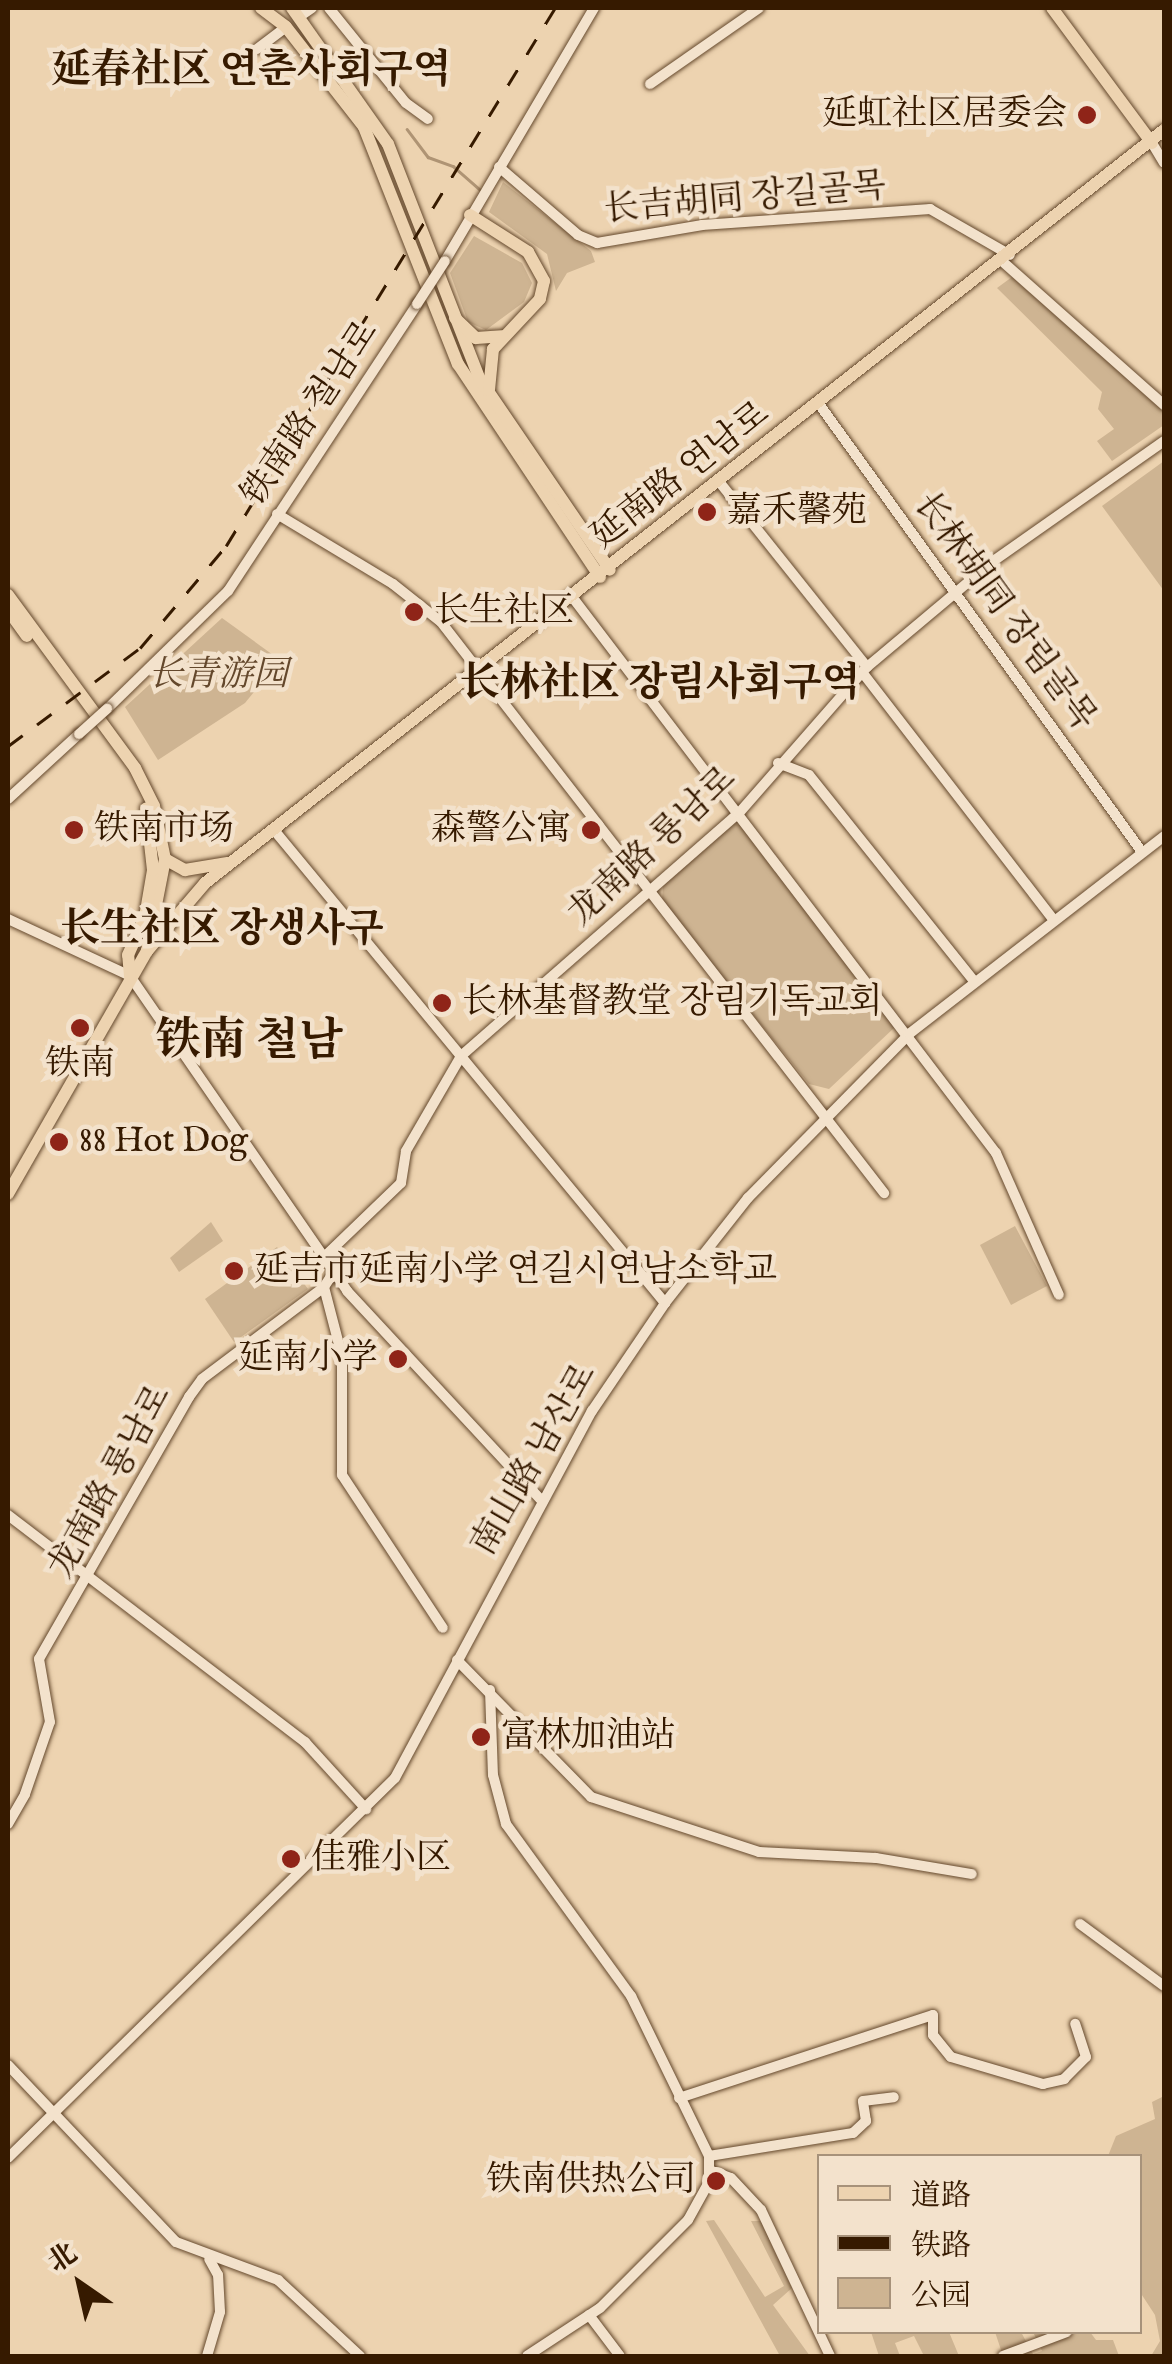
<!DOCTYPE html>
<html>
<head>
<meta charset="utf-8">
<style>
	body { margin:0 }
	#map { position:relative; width:1172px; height:2364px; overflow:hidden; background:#edd3b0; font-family:"IM FELL English","Noto Serif SC","Noto Serif KR",serif }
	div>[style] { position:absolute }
	.green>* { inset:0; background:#ceb492 }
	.stream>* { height:2.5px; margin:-1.25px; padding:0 1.25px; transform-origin:1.25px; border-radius:1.25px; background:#af9474 }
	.roads { filter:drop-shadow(0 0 2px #64482c) drop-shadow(0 0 2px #64482c) }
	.minor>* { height:10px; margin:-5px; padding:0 5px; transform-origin:5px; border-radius:5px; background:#f3e2cc }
	.major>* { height:12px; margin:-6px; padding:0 6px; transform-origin:6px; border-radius:6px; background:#edd3b0 }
	.rail>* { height:2.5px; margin-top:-1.25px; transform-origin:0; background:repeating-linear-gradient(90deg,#361a00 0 18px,transparent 0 36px) }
	.bridges { filter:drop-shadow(0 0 2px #64482c) drop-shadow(0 0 2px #64482c) }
	.minor-bridge>* { height:10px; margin:-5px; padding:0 5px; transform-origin:5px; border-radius:5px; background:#f3e2cc }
	.dots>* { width:28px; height:28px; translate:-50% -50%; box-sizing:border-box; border:5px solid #f3e2cc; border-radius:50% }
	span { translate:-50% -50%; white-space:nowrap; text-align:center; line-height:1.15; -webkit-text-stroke:9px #f3e2cc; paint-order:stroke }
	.poi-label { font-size:35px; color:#361a00 }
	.right { translate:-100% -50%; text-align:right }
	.left { translate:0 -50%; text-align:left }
	.street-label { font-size:35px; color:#361a00 }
	.park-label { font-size:35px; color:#64482c; font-style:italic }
	.quarter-label { font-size:40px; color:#361a00; font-weight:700 }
	.district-label { font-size:45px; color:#361a00; font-weight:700 }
	.frame { position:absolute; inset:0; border:10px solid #361a00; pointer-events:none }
	.legend { position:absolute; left:817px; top:2154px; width:325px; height:180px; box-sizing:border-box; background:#f3e2cc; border:2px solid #a7927a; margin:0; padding:12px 18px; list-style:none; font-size:30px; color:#361a00 }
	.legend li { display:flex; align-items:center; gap:20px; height:50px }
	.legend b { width:50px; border:2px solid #a7927a }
	.north { position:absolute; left:30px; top:2234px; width:100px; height:100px; -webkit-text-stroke:8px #f3e2cc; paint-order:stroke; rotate:326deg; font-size:28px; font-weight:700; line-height:40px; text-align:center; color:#361a00 }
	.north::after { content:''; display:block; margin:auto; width:35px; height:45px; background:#361a00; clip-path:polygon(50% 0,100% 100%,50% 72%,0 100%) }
</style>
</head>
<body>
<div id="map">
	<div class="green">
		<div style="clip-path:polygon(503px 182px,591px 251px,595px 262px,567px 273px,556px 291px,547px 254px,489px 212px)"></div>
		<div style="clip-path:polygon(474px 236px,522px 263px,532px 283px,524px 302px,486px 330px,468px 322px,450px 273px)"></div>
		<div style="clip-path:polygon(1012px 277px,1164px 411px,1164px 425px,1112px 461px,1097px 441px,1114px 429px,1098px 409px,1102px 392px,997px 288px)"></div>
		<div style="clip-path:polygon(1164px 461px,1164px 591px,1102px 506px)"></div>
		<div style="clip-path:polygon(222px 618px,280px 660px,245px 703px,158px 760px,125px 707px)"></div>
		<div style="clip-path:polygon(734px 824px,746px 826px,895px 1027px,829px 1089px,809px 1084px,662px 902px,663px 885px)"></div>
		<div style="clip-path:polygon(211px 1222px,223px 1241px,179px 1272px,170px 1258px)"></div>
		<div style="clip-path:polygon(1015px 1226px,1047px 1286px,1011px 1305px,980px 1245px)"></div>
		<div style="clip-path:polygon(277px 1247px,308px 1289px,234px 1342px,205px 1299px)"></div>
		<div style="clip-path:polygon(1164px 2096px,1164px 2356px,1151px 2356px,1160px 2341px,1155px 2315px,1140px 2292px,1140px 2156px,1108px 2156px,1116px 2136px,1155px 2119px,1152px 2102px)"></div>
		<div style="clip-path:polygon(714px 2220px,765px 2297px,784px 2286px,751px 2221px,761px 2221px,792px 2288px,773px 2305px,810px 2356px,780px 2356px,706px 2221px)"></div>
		<div style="clip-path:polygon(871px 2332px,949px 2332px,959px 2356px,924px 2356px,914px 2336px,895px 2343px,900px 2356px,879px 2356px)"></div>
		<div style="clip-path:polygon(995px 2332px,1021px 2332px,1033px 2354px,1042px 2351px,1033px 2332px,1090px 2332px,1096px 2340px,1113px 2340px,1119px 2356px,1003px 2356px)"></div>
	</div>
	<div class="stream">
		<div style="left:407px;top:129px;width:35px;rotate:53deg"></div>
		<div style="left:428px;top:157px;width:27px;rotate:20deg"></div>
		<div style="left:453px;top:166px;width:40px;rotate:41deg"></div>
	</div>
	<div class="roads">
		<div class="minor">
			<div style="left:329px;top:8px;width:122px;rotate:51deg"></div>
			<div style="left:406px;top:103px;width:27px;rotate:36deg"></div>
			<div style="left:299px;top:17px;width:16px;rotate:-35deg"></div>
			<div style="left:257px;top:49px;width:36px;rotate:-37deg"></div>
			<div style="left:650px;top:84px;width:133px;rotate:-34.9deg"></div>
			<div style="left:1152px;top:143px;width:23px;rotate:59deg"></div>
			<div style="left:499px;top:167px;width:104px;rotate:40.7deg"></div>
			<div style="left:578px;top:235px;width:21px;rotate:23deg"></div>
			<div style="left:597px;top:243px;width:107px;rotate:-9.7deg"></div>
			<div style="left:702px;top:225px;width:229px;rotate:-4deg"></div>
			<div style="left:930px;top:209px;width:92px;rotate:29.9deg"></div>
			<div style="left:445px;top:261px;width:294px;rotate:-59.5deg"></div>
			<div style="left:1002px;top:261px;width:217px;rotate:41.6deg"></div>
			<div style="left:819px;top:404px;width:552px;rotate:54.21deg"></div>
			<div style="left:721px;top:484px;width:234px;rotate:51.4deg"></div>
			<div style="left:277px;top:514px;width:135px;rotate:31.1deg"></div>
			<div style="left:393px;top:584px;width:61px;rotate:38.4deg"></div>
			<div style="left:441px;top:622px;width:723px;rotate:52.19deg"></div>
			<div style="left:573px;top:598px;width:698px;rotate:52.69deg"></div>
			<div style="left:996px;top:1153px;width:155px;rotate:66.1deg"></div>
			<div style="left:862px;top:672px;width:312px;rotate:52.3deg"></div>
			<div style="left:107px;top:709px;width:169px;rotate:-44.3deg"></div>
			<div style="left:228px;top:591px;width:344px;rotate:-56.6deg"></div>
			<div style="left:778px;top:763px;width:33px;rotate:21deg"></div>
			<div style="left:809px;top:775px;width:264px;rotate:51.3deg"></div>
			<div style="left:8px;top:799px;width:96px;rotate:-42.5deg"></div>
			<div style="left:274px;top:830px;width:614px;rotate:50.42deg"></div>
			<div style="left:8px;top:919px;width:135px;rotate:25deg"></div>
			<div style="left:130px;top:976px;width:383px;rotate:55.4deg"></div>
			<div style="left:347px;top:1291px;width:284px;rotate:47.1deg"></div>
			<div style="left:324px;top:1257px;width:107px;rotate:-43.9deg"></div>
			<div style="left:401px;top:1183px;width:32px;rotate:-81deg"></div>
			<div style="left:406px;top:1151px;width:110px;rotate:-59.9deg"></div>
			<div style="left:461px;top:1056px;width:369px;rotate:-41.2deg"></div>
			<div style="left:739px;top:813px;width:194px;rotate:-48.8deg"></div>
			<div style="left:867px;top:667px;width:163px;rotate:-40deg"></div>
			<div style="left:992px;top:562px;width:210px;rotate:-35.1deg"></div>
			<div style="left:324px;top:1287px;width:71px;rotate:75.4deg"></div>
			<div style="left:342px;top:1356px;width:119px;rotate:90deg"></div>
			<div style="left:342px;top:1475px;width:183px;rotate:56.6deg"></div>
			<div style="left:8px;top:1515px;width:374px;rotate:37.4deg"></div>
			<div style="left:305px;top:1742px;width:91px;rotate:47.7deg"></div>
			<div style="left:457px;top:1660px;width:192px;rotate:45.6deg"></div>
			<div style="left:591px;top:1797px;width:177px;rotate:18.1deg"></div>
			<div style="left:759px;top:1852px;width:117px;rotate:2.9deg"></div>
			<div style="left:876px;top:1858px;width:97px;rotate:9.5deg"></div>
			<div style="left:490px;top:1690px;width:85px;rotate:88deg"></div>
			<div style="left:493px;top:1775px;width:51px;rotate:75.1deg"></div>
			<div style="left:506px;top:1824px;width:213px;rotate:54deg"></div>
			<div style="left:631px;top:1996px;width:178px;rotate:64deg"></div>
			<div style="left:709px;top:2156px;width:26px;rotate:90deg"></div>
			<div style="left:709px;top:2182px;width:43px;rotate:118.9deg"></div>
			<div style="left:688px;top:2220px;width:124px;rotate:135deg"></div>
			<div style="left:600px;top:2308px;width:87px;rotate:146.7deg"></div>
			<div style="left:8px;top:1824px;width:34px;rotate:-60deg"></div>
			<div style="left:25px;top:1794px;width:76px;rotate:-70.9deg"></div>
			<div style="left:50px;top:1722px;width:64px;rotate:-99.9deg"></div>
			<div style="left:39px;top:1659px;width:302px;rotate:-60.2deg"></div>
			<div style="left:189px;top:1397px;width:22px;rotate:-54deg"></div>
			<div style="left:202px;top:1379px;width:153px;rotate:-37deg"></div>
			<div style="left:324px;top:1287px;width:17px;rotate:-57deg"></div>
			<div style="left:1080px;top:1924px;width:104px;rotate:36.4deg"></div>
			<div style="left:8px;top:2065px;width:244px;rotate:46.5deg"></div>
			<div style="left:176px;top:2242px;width:109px;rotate:20.4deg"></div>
			<div style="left:278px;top:2280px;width:112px;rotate:42.8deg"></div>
			<div style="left:679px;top:2098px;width:267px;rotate:-18.1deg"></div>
			<div style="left:933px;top:2015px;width:20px;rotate:90deg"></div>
			<div style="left:933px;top:2035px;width:28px;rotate:51deg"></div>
			<div style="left:951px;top:2057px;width:96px;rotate:16.4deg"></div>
			<div style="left:1043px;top:2084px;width:22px;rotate:-13deg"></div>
			<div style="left:1064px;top:2079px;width:31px;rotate:-45deg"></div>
			<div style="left:1086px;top:2057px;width:35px;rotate:-108deg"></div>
			<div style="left:709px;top:2156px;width:146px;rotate:-9.1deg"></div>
			<div style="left:853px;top:2133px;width:18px;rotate:-43deg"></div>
			<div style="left:866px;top:2121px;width:20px;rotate:-99deg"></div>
			<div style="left:863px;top:2101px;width:31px;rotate:-7deg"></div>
			<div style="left:8px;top:2158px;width:542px;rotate:-44.48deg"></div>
			<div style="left:395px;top:1778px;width:417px;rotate:-61.8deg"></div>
			<div style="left:592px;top:1411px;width:130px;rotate:-55.9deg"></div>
			<div style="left:665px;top:1303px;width:134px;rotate:-51.7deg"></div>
			<div style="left:748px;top:1198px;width:230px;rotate:-45.5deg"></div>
			<div style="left:909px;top:1034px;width:323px;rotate:-37.8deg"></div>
			<div style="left:709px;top:2170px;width:23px;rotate:20deg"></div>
			<div style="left:731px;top:2178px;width:44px;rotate:46.8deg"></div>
			<div style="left:761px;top:2210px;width:161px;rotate:64.7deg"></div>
			<div style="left:589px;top:2315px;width:51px;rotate:52.9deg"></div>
			<div style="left:207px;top:2356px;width:46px;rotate:-73.5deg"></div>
			<div style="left:220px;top:2312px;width:37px;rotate:-93deg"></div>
			<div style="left:218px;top:2275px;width:18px;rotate:-119deg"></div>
			<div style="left:1003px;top:2356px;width:68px;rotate:-20.6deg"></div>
		</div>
		<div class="major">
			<div style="left:261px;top:8px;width:31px;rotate:37deg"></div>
			<div style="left:286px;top:27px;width:127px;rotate:52deg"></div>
			<div style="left:364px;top:127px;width:255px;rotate:68.4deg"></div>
			<div style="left:458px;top:364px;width:256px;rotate:56.3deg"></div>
			<div style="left:292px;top:8px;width:166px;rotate:54.8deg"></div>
			<div style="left:388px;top:144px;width:251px;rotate:68.7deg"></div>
			<div style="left:479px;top:378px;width:232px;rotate:55.7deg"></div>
			<div style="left:1052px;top:8px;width:168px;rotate:53.5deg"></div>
			<div style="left:470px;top:215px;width:69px;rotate:32.5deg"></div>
			<div style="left:528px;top:252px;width:33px;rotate:61deg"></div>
			<div style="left:544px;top:281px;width:18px;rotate:103deg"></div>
			<div style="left:540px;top:299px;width:69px;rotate:133.2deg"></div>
			<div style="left:493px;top:349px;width:41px;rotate:95.6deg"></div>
			<div style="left:455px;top:318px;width:29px;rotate:44deg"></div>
			<div style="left:476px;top:338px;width:26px;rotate:-4deg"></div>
			<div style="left:8px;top:595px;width:215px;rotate:53.7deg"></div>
			<div style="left:135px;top:768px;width:42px;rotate:63.4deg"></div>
			<div style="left:154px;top:806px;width:54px;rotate:78.3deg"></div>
			<div style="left:165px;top:859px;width:94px;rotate:101.1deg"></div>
			<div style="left:147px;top:951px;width:280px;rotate:119.8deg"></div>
			<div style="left:8px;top:610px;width:32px;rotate:54deg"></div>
			<div style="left:165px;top:859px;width:23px;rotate:29deg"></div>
			<div style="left:185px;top:870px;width:43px;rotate:-9.5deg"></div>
			<div style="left:147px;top:951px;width:89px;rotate:-49.5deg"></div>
			<div style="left:205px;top:883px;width:1219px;rotate:-38.14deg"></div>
			<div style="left:130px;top:976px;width:21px;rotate:-95deg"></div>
			<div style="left:128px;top:955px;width:42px;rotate:-65.9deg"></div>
			<div style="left:145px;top:917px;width:48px;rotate:-80.3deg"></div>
			<div style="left:153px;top:870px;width:62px;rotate:-96.4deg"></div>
		</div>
	</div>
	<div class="rail">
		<div style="left:8px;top:746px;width:164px;rotate:-36.6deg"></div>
		<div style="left:140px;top:648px;width:133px;rotate:-49.9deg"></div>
		<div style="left:226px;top:546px;width:631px;rotate:-58.55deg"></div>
	</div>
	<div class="bridges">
		<div class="minor-bridge">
			<div style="left:417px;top:304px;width:51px;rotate:-56.9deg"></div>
			<div style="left:79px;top:734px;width:38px;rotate:-42deg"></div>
		</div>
	</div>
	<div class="dots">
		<div style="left:1087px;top:115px;background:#8f2418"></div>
		<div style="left:707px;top:512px;background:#8f2418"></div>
		<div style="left:414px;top:612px;background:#8f2418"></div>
		<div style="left:74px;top:830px;background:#8f2418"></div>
		<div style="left:591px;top:830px;background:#8f2418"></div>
		<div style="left:442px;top:1003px;background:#8f2418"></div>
		<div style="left:80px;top:1028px;background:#8f2418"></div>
		<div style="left:59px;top:1142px;background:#8f2418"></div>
		<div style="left:234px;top:1271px;background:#8f2418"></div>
		<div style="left:398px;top:1359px;background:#8f2418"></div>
		<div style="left:481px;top:1737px;background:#8f2418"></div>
		<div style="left:291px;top:1859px;background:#8f2418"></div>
		<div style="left:716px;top:2181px;background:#8f2418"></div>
	</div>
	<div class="poi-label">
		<span class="right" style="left:1067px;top:115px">延虹社区居委会</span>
		<span class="left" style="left:727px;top:512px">嘉禾馨苑</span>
		<span class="left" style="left:434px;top:612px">长生社区</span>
		<span class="left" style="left:94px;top:830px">铁南市场</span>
		<span class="right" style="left:571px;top:830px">森警公寓</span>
		<span class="left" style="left:462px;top:1003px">长林基督教堂 장림기독교회</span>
		<span style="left:80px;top:1065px">铁南</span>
		<span class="left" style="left:79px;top:1142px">88 Hot Dog</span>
		<span class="left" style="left:254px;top:1271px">延吉市延南小学 연길시연남소학교</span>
		<span class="right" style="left:378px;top:1359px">延南小学</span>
		<span class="left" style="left:501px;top:1737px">富林加油站</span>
		<span class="left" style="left:311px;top:1859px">佳雅小区</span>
		<span class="right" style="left:696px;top:2181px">铁南供热公司</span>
	</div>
	<div class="street-label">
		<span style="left:745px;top:199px;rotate:-5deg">长吉胡同 장길골목</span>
		<span style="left:311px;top:414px;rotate:-56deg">铁南路 철남로</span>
		<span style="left:681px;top:476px;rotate:-38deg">延南路 연남로</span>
		<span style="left:1004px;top:612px;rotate:54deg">长林胡同 장림골목</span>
		<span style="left:653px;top:847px;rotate:-43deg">龙南路 룡남로</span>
		<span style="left:535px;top:1460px;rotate:-60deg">南山路 남산로</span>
		<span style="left:111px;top:1482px;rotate:-61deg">龙南路 룡남로</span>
	</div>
	<div class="park-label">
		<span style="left:218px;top:676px">长青游园</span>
	</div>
	<div class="quarter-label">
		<span style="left:251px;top:72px">延春社区 연춘사회구역</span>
		<span style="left:660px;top:685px">长林社区 장림사회구역</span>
		<span style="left:222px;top:931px">长生社区 장생사구</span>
	</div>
	<div class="district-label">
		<span style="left:249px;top:1042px">铁南 철남</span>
	</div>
	<div class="frame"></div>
	<ul class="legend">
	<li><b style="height:12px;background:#edd3b0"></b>道路</li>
	<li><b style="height:12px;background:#361a00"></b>铁路</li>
	<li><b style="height:28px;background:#ceb492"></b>公园</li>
	</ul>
	<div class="north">北</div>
</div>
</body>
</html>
